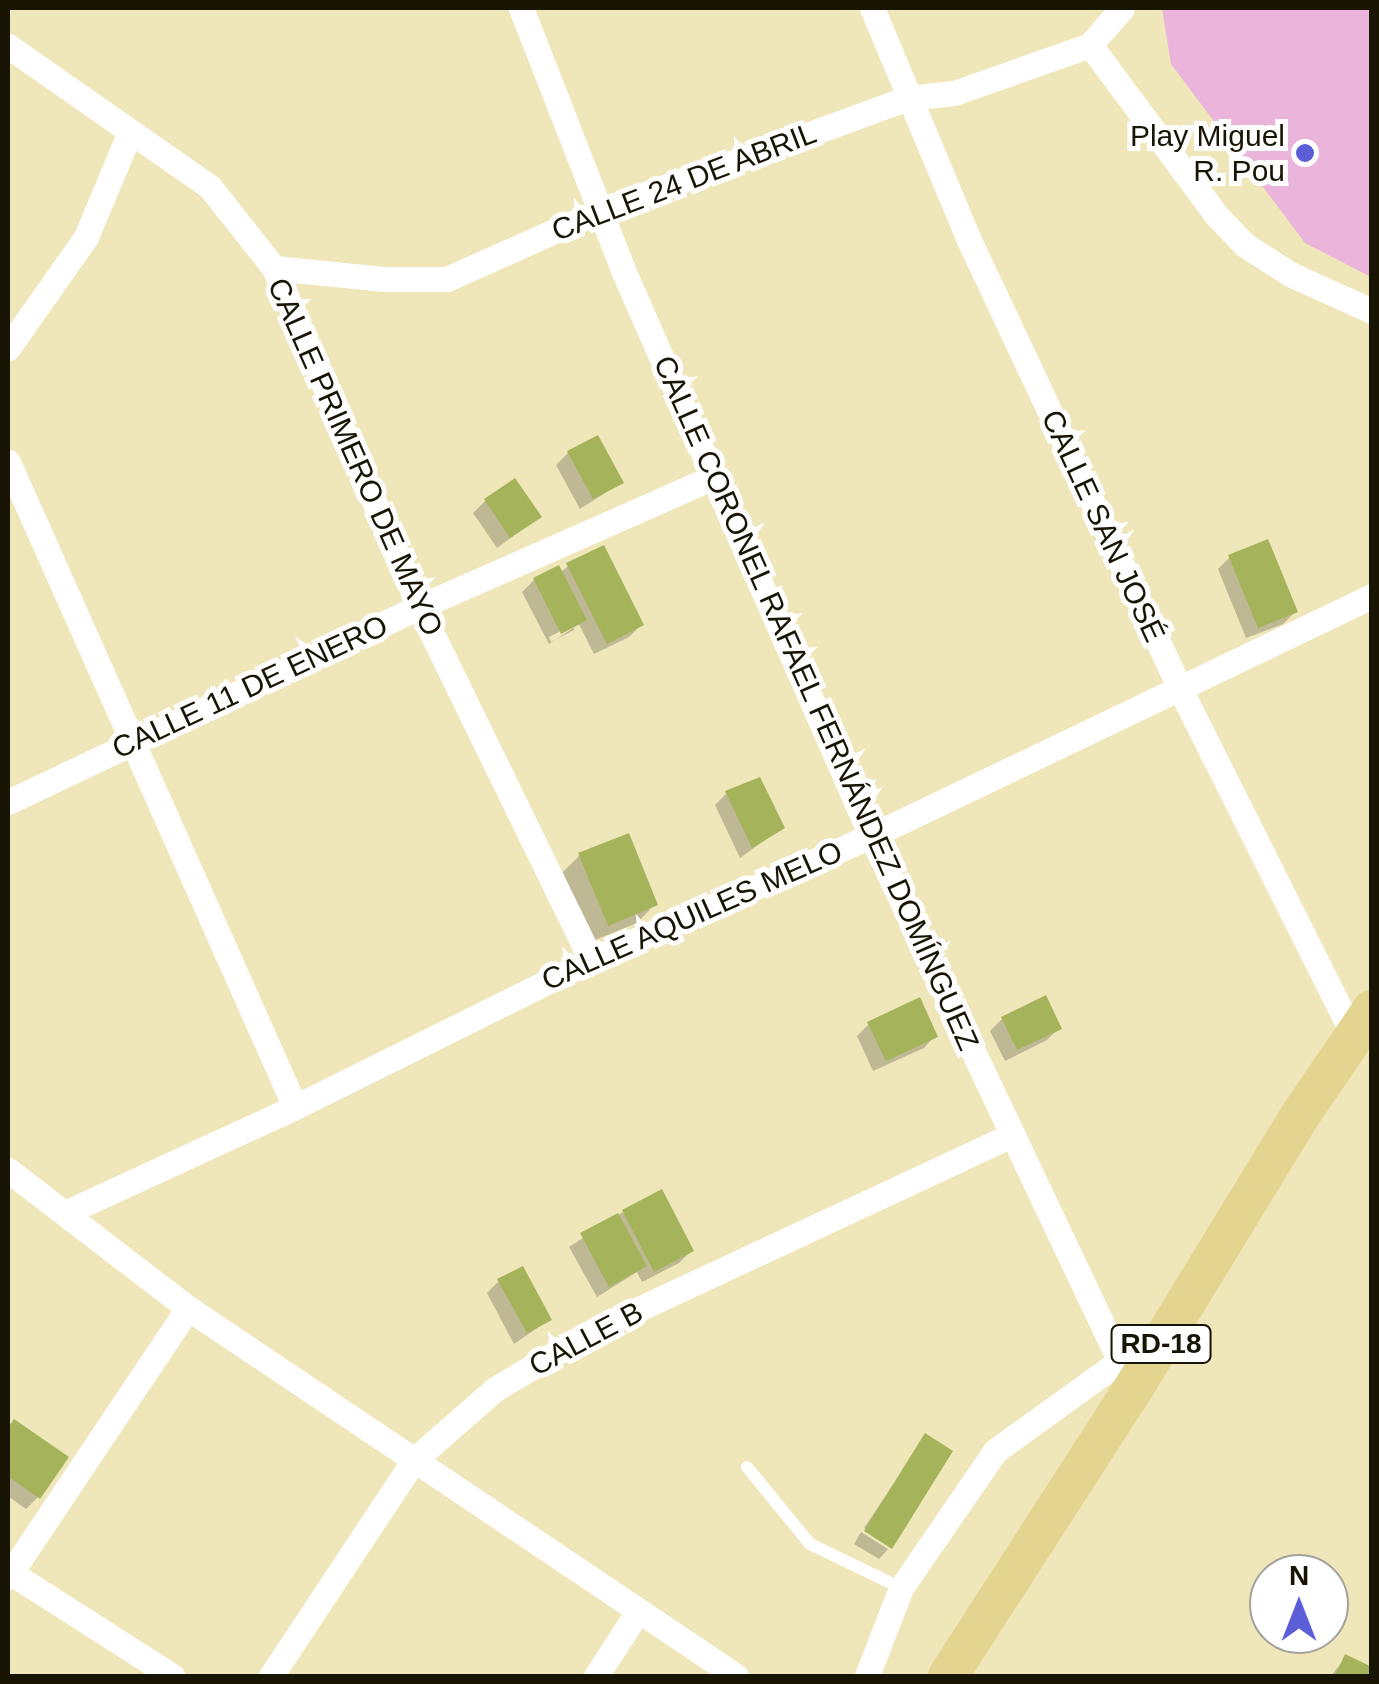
<!DOCTYPE html>
<html>
<head>
<meta charset="utf-8">
<style>
	body { margin:0 }
	#map { position:relative; width:1379px; height:1684px; overflow:hidden; background:#efe6ba; font-family:Arial,sans-serif }
	div>[style] { position:absolute }
	.green>* { inset:0; background:#ebb5db }
	.shadow>* { inset:0; background:#0003 }
	.building>* { inset:0; background:#a5b45a }
	.lane>* { height:12px; margin:-6px; padding:0 6px; transform-origin:6px; border-radius:6px; background:#fff }
	.street>* { height:25px; margin:-12.5px; padding:0 12.5px; transform-origin:12.5px; border-radius:12.5px; background:#fff }
	.primary>* { height:40px; margin:-20px; padding:0 20px; transform-origin:20px; border-radius:20px; background:#e3d590 }
	.dots>* { width:28px; height:28px; translate:-50% -50%; box-sizing:border-box; border:5px solid #fff; border-radius:50% }
	span { translate:-50% -50%; white-space:nowrap; text-align:center; line-height:1.15; -webkit-text-stroke:10px #fff; paint-order:stroke }
	.shield-label span { padding:2px 8px; background:#fff; border:2px solid; border-radius:8px; -webkit-text-stroke-width:0 }
	.shield-label { font-size:28px; color:#181505; font-weight:700 }
	.poi-label { font-size:30px; color:#181505 }
	.right { translate:-100% -50%; text-align:right }
	.street-label { font-size:30px; color:#181505 }
	.frame { position:absolute; inset:0; border:10px solid #181505; pointer-events:none }
	.north { position:absolute; left:1249px; top:1554px; width:100px; height:100px; box-sizing:border-box; background:#fff; border:2px solid #a3a19b; border-radius:50%; rotate:0deg; font-size:28px; font-weight:700; line-height:40px; text-align:center; color:#181505 }
	.north::after { content:''; display:block; margin:auto; width:35px; height:45px; background:#5b5ed6; clip-path:polygon(50% 0,100% 100%,50% 72%,0 100%) }
</style>
</head>
<body>
<div id="map">
	<div class="green">
		<div style="clip-path:polygon(1162px 8px,1371px 8px,1371px 277px,1305px 243px,1171px 64px)"></div>
	</div>
	<div class="shadow">
		<div style="clip-path:polygon(568px 453px,621px 483px,580px 509px,556px 465px)"></div>
		<div style="clip-path:polygon(485px 501px,539px 517px,497px 548px,473px 513px)"></div>
		<div style="clip-path:polygon(1230px 557px,1295px 612px,1283px 624px,1246px 638px,1218px 569px)"></div>
		<div style="clip-path:polygon(evenodd,568px 566px,641px 625px,629px 637px,594px 654px,579px 624px,549px 644px,522px 592px,534px 580px,560px 573px,568px 566px,574px 624px,574px 630px,551px 642px,549px 637px,574px 624px)"></div>
		<div style="clip-path:polygon(727px 793px,782px 828px,740px 858px,715px 805px)"></div>
		<div style="clip-path:polygon(579px 856px,655px 904px,637px 923px,590px 942px,561px 874px)"></div>
		<div style="clip-path:polygon(1002px 1019px,1059px 1028px,1047px 1040px,1005px 1061px,990px 1031px)"></div>
		<div style="clip-path:polygon(869px 1024px,935px 1036px,924px 1048px,873px 1071px,857px 1036px)"></div>
		<div style="clip-path:polygon(623px 1212px,691px 1251px,679px 1263px,642px 1282px,637px 1272px,597px 1297px,569px 1247px)"></div>
		<div style="clip-path:polygon(499px 1281px,549px 1320px,514px 1344px,487px 1293px)"></div>
		<div style="clip-path:polygon(14px 1422px,38px 1497px,26px 1509px,8px 1496px,8px 1429px)"></div>
		<div style="clip-path:polygon(925px 1437px,891px 1545px,864px 1528px)"></div>
		<div style="clip-path:polygon(861px 1532px,888px 1549px,879px 1559px,854px 1544px)"></div>
		<div style="clip-path:polygon(1346px 1657px,1372px 1669px,1372px 1676px,1331px 1676px)"></div>
	</div>
	<div class="building">
		<div style="clip-path:polygon(598px 435px,624px 483px,593px 499px,567px 451px)"></div>
		<div style="clip-path:polygon(515px 478px,542px 517px,510px 538px,484px 499px)"></div>
		<div style="clip-path:polygon(1268px 539px,1298px 612px,1258px 628px,1228px 555px)"></div>
		<div style="clip-path:polygon(604px 545px,644px 625px,607px 644px,566px 563px)"></div>
		<div style="clip-path:polygon(559px 565px,587px 620px,561px 634px,533px 578px)"></div>
		<div style="clip-path:polygon(760px 777px,785px 828px,752px 848px,725px 791px)"></div>
		<div style="clip-path:polygon(629px 833px,658px 905px,608px 926px,578px 853px)"></div>
		<div style="clip-path:polygon(1046px 995px,1062px 1029px,1017px 1050px,1001px 1017px)"></div>
		<div style="clip-path:polygon(920px 997px,938px 1037px,886px 1061px,867px 1022px)"></div>
		<div style="clip-path:polygon(662px 1189px,694px 1251px,654px 1272px,622px 1210px)"></div>
		<div style="clip-path:polygon(618px 1213px,647px 1266px,609px 1287px,580px 1233px)"></div>
		<div style="clip-path:polygon(523px 1266px,552px 1320px,527px 1333px,497px 1279px)"></div>
		<div style="clip-path:polygon(14px 1419px,69px 1457px,40px 1499px,8px 1476px,8px 1428px)"></div>
		<div style="clip-path:polygon(925px 1433px,953px 1451px,892px 1549px,864px 1531px)"></div>
		<div style="clip-path:polygon(1345px 1654px,1372px 1667px,1372px 1676px,1335px 1676px)"></div>
	</div>
	<div class="lane">
		<div style="left:747px;top:1467px;width:99px;rotate:50.7deg"></div>
		<div style="left:810px;top:1544px;width:101px;rotate:25.8deg"></div>
	</div>
	<div class="street">
		<div style="left:521px;top:8px;width:281px;rotate:68.7deg"></div>
		<div style="left:623px;top:270px;width:618px;rotate:66.34deg"></div>
		<div style="left:871px;top:836px;width:612px;rotate:64.65deg"></div>
		<div style="left:872px;top:8px;width:249px;rotate:67.3deg"></div>
		<div style="left:968px;top:238px;width:496px;rotate:64.8deg"></div>
		<div style="left:1179px;top:687px;width:389px;rotate:63.4deg"></div>
		<div style="left:1090px;top:45px;width:213px;rotate:53.4deg"></div>
		<div style="left:1217px;top:216px;width:40px;rotate:46deg"></div>
		<div style="left:1245px;top:245px;width:54px;rotate:32.8deg"></div>
		<div style="left:1290px;top:274px;width:90px;rotate:24.3deg"></div>
		<div style="left:8px;top:46px;width:246px;rotate:34.9deg"></div>
		<div style="left:210px;top:187px;width:103px;rotate:51.7deg"></div>
		<div style="left:274px;top:268px;width:369px;rotate:66.8deg"></div>
		<div style="left:419px;top:607px;width:393px;rotate:64deg"></div>
		<div style="left:274px;top:268px;width:112px;rotate:5.7deg"></div>
		<div style="left:385px;top:279px;width:62px"></div>
		<div style="left:447px;top:279px;width:167px;rotate:-24.1deg"></div>
		<div style="left:599px;top:211px;width:329px;rotate:-20.1deg"></div>
		<div style="left:908px;top:98px;width:46px;rotate:-6.2deg"></div>
		<div style="left:954px;top:93px;width:144px;rotate:-19.4deg"></div>
		<div style="left:1090px;top:45px;width:49px;rotate:-49.1deg"></div>
		<div style="left:8px;top:348px;width:136px;rotate:-54.9deg"></div>
		<div style="left:86px;top:237px;width:114px;rotate:-67.3deg"></div>
		<div style="left:8px;top:462px;width:706px;rotate:66.01deg"></div>
		<div style="left:8px;top:802px;width:455px;rotate:-25.4deg"></div>
		<div style="left:419px;top:607px;width:322px;rotate:-23.8deg"></div>
		<div style="left:8px;top:1170px;width:227px;rotate:37.5deg"></div>
		<div style="left:188px;top:1308px;width:660px;rotate:33.88deg"></div>
		<div style="left:67px;top:1212px;width:251px;rotate:-24.7deg"></div>
		<div style="left:295px;top:1107px;width:330px;rotate:-26.4deg"></div>
		<div style="left:591px;top:960px;width:306px;rotate:-23.9deg"></div>
		<div style="left:871px;top:836px;width:556px;rotate:-25.6deg"></div>
		<div style="left:8px;top:1571px;width:195px;rotate:32.6deg"></div>
		<div style="left:8px;top:1577px;width:324px;rotate:-56.2deg"></div>
		<div style="left:271px;top:1676px;width:259px;rotate:-56.5deg"></div>
		<div style="left:414px;top:1460px;width:108px;rotate:-41.2deg"></div>
		<div style="left:495px;top:1389px;width:122px;rotate:-30.6deg"></div>
		<div style="left:600px;top:1327px;width:452px;rotate:-25deg"></div>
		<div style="left:596px;top:1676px;width:77px;rotate:-57.1deg"></div>
		<div style="left:867px;top:1676px;width:94px;rotate:-68.9deg"></div>
		<div style="left:901px;top:1588px;width:166px;rotate:-55.5deg"></div>
		<div style="left:995px;top:1451px;width:154px;rotate:-35.8deg"></div>
	</div>
	<div class="primary">
		<div style="left:948px;top:1676px;width:341px;rotate:-57.2deg"></div>
		<div style="left:1133px;top:1389px;width:319px;rotate:-58.6deg"></div>
		<div style="left:1299px;top:1117px;width:130px;rotate:-55.7deg"></div>
	</div>
	<div class="dots">
		<div style="left:1305px;top:153px;background:#5b5ed6"></div>
	</div>
	<div class="shield-label">
		<span style="left:1161px;top:1344px">RD-18</span>
	</div>
	<div class="poi-label">
		<span class="right" style="left:1285px;top:153px">Play Miguel<br>R. Pou</span>
	</div>
	<div class="street-label">
		<span style="left:684px;top:182px;rotate:-21deg">CALLE 24 DE ABRIL</span>
		<span style="left:355px;top:457px;rotate:66deg">CALLE PRIMERO DE MAYO</span>
		<span style="left:1103px;top:526px;rotate:65deg">CALLE SAN JOSÉ</span>
		<span style="left:250px;top:687px;rotate:-25deg">CALLE 11 DE ENERO</span>
		<span style="left:816px;top:703px;rotate:66deg">CALLE CORONEL RAFAEL FERNÁNDEZ DOMÍNGUEZ</span>
		<span style="left:692px;top:916px;rotate:-24deg">CALLE AQUILES MELO</span>
		<span style="left:586px;top:1339px;rotate:-28deg">CALLE B</span>
	</div>
	<div class="frame"></div>
	<div class="north">N</div>
</div>
</body>
</html>
